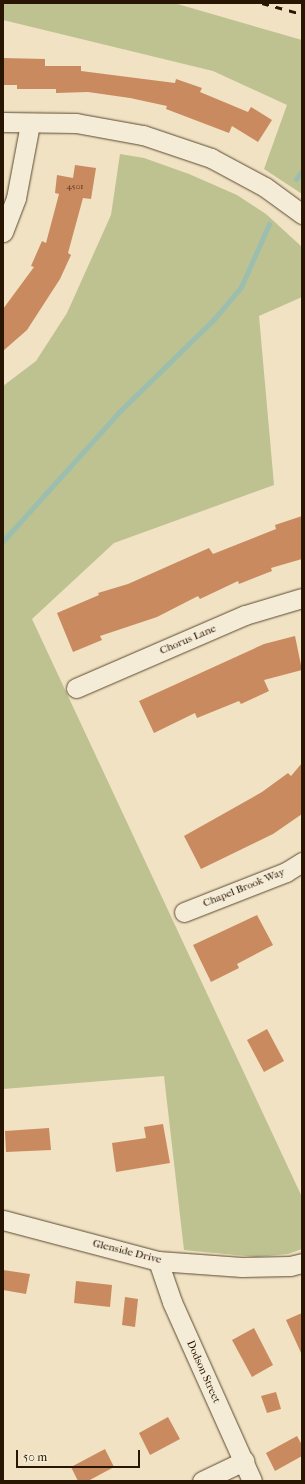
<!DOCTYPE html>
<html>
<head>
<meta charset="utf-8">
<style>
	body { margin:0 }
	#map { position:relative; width:305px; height:1484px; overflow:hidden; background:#f0e2c2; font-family:"IM FELL French Canon",serif }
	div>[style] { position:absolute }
	.green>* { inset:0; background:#bdc290 }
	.stream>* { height:5px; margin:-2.5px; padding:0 2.5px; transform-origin:2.5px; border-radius:2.5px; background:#9bbeaf }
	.building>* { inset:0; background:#ca8a5f }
	.roads { filter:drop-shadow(0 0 1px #5b4932) drop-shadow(0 0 1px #5b4932) }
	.street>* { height:19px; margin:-9.5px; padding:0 9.5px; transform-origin:9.5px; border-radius:9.5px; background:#f5ecd7 }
	.rail>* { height:3px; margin-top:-1.5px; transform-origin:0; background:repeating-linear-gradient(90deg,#291602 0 7px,transparent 0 14px) }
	span { translate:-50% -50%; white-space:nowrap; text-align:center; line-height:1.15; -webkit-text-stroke:3px #f5ecd7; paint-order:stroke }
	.number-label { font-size:9px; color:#513319 }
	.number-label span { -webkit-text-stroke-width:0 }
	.street-label { font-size:11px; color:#291602 }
	.frame { position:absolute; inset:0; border:4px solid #291602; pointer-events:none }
	.scale { position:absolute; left:16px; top:1450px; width:124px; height:18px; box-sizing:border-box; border:2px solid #291602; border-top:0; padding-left:5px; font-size:12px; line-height:14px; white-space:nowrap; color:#291602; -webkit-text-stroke:3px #f5ecd7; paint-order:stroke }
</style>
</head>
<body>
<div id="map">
	<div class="green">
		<div style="clip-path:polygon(3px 3px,174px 3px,302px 40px,302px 194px,264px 169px,287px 105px,213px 71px,3px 20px)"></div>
		<div style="clip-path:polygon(120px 154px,144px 158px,189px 174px,237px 195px,266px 214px,302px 247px,302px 297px,259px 316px,274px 485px,114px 543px,32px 619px,302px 1197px,302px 1249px,288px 1254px,256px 1257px,184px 1250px,164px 1076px,3px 1089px,3px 386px,36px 361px,67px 313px,111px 215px)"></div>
	</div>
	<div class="stream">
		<div style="left:296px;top:179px;width:10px;rotate:-53deg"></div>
		<div style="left:3px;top:541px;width:173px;rotate:-48deg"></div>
		<div style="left:119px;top:412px;width:133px;rotate:-44.4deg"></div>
		<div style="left:214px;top:319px;width:42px;rotate:-49.8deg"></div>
		<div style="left:241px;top:287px;width:69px;rotate:-66deg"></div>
	</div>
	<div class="building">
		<div style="clip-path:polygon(3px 58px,45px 59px,45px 66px,81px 66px,81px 71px,175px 83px,176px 79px,202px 88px,200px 92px,248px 112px,251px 107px,272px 120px,258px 142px,232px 126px,229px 133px,166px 109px,167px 106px,130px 98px,88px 92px,56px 93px,56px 89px,17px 89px,17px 85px,3px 85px)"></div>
		<div style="clip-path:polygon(75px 165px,96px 168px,91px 199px,83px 198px,68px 253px,71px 255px,60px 279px,27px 330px,3px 351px,3px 309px,34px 267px,31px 266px,42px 241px,46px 243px,59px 194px,55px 193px,57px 175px,73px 178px)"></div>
		<div style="clip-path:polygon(302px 516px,302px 559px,271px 568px,272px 571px,239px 584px,238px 581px,200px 599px,198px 596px,157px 617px,100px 636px,102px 640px,73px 652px,57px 613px,99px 595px,98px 593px,128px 584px,209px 548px,213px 554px,276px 529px,275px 525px)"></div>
		<div style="clip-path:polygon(295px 636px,302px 670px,264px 680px,269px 691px,241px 704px,239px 701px,197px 718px,195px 713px,154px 733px,139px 701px,264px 644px)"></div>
		<div style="clip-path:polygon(302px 763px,302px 814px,273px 834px,201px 869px,184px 836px,262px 792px,288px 773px,291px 776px)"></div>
		<div style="clip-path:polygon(257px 915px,273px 945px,237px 964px,239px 968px,211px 982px,193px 945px)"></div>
		<div style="clip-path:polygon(267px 1029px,284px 1061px,264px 1072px,247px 1040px)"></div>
		<div style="clip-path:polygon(163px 1124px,170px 1163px,116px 1172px,112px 1143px,146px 1138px,144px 1127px)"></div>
		<div style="clip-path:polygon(49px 1128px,51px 1150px,6px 1152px,5px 1131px)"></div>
		<div style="clip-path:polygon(3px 1270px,30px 1274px,26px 1294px,3px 1290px)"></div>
		<div style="clip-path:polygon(76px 1281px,112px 1285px,110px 1307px,74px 1303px)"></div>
		<div style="clip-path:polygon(125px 1297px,138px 1299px,135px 1327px,122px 1325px)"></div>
		<div style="clip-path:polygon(302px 1313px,302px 1355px,286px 1320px)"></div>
		<div style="clip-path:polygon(254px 1328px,273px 1365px,252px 1377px,232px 1340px)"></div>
		<div style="clip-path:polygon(276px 1392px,281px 1409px,267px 1413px,261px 1396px)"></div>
		<div style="clip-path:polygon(168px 1417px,180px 1439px,150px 1455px,139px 1433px)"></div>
		<div style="clip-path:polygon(297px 1436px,302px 1445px,302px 1456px,275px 1471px,266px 1453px)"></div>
		<div style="clip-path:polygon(105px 1449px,114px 1467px,88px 1481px,78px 1481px,71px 1467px)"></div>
	</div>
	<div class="roads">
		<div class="street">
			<div style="left:3px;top:122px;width:73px;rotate:0.8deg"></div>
			<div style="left:76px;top:123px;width:68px;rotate:10.2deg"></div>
			<div style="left:143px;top:135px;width:72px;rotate:18.7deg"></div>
			<div style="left:211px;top:158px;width:61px;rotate:28.2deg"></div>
			<div style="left:265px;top:187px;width:46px;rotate:36.1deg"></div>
			<div style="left:3px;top:232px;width:36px;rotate:-69deg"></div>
			<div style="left:16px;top:198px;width:75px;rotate:-79.3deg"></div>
			<div style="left:76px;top:688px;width:184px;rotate:-23.4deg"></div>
			<div style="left:245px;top:615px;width:59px;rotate:-16.6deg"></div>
			<div style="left:184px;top:912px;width:110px;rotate:-21.4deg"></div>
			<div style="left:286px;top:872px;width:19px;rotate:-32deg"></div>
			<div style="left:3px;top:1220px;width:160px;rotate:14.8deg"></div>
			<div style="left:158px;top:1261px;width:84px;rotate:4.1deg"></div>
			<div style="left:242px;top:1267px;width:48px;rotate:-1.2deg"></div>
			<div style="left:290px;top:1266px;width:12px;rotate:-14deg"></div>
			<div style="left:158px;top:1261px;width:43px;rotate:71.1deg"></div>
			<div style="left:172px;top:1302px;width:196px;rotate:65.9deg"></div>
			<div style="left:202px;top:1481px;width:47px;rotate:-25.5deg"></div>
		</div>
	</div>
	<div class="rail">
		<div style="left:262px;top:3px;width:41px;rotate:15.4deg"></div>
	</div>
	<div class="number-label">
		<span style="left:75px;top:186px">4501</span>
	</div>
	<div class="street-label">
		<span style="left:188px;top:640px;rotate:-23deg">Chorus Lane</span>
		<span style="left:244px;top:888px;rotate:-22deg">Chapel Brook Way</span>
		<span style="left:127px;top:1252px;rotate:14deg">Glenside Drive</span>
		<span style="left:203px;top:1372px;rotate:66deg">Dodson Street</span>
	</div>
	<div class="frame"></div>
	<div class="scale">50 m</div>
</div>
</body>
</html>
